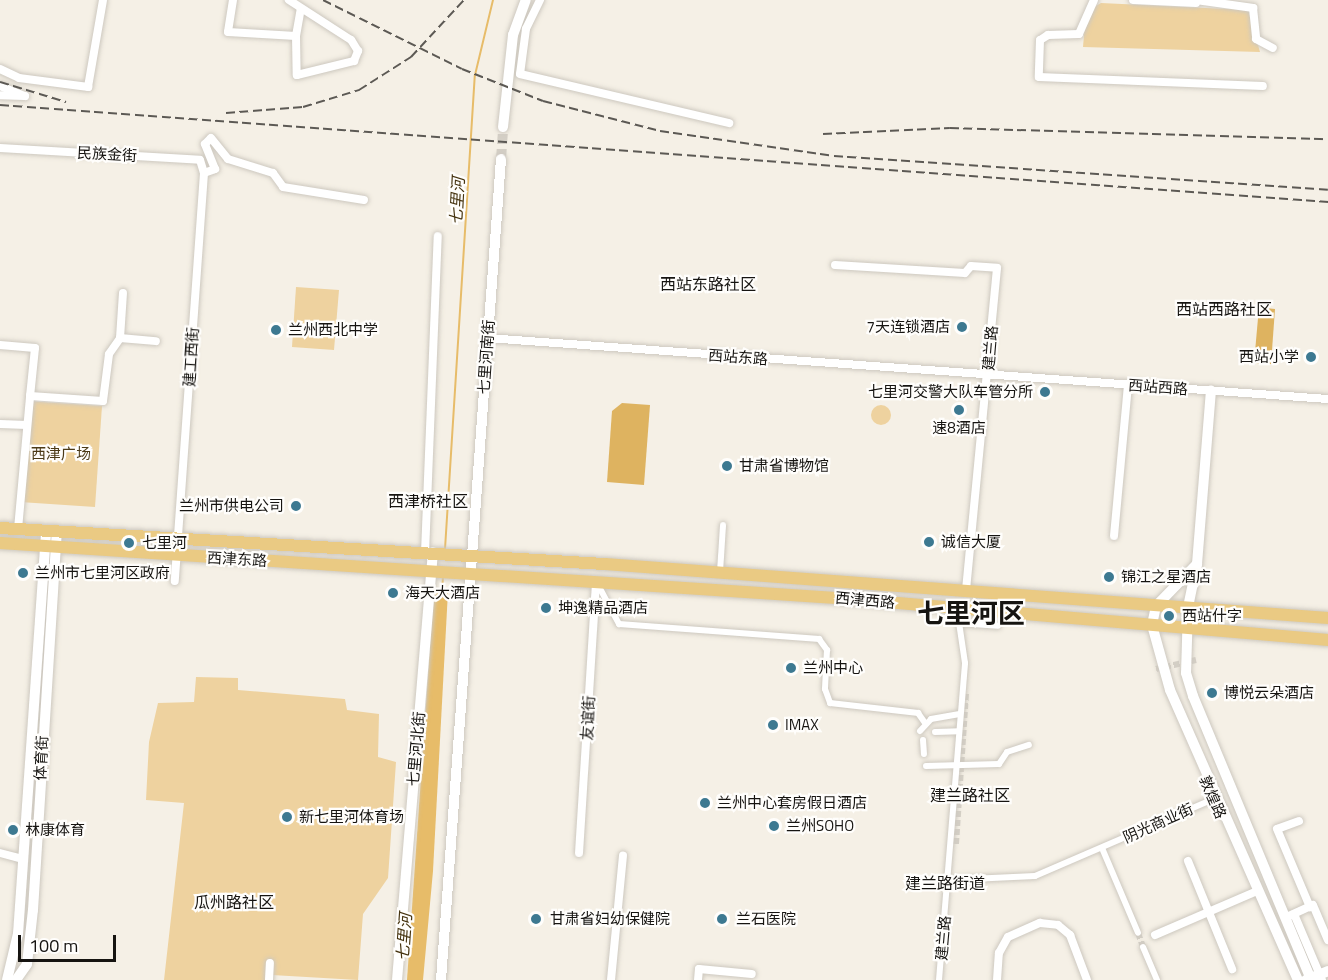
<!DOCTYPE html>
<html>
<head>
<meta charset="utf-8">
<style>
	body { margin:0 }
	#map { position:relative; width:1328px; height:980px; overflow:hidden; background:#f5f0e6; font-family:"Titillium Web","Noto Sans SC",sans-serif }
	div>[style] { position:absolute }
	.green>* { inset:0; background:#eed29f }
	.round { border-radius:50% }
	.forest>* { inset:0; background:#deb360 }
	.water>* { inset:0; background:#e7bc69 }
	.stream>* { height:2px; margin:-1px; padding:0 1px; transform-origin:1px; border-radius:1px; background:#e7bc69 }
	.pedestrian-tunnel>* { height:6px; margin-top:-3px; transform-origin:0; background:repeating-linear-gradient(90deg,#d4cfc6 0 6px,transparent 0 9px) }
	.tertiary-tunnel>* { height:10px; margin-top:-5px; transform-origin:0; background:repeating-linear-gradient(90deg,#d4cfc6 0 10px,transparent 0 15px) }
	.roads { filter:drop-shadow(0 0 2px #cdc8bf) drop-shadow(0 0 2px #cdc8bf) }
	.pedestrian>* { height:6px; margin:-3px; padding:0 3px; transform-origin:3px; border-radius:3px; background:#fff }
	.minor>* { height:8px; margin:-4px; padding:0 4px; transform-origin:4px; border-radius:4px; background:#fff }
	.tertiary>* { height:10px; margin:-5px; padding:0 5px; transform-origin:5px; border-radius:5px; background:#fff }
	.secondary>* { height:10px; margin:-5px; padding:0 5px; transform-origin:5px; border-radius:5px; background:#fff }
	.primary>* { height:12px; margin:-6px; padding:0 6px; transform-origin:6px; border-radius:6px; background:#eaca83 }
	.rail>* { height:2px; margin-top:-1px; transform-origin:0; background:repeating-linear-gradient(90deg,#5c5954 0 9px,transparent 0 13.5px) }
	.dots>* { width:16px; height:16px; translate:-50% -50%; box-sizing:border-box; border:3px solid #fffefc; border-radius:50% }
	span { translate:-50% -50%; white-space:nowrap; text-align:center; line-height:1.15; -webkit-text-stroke:4.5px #fffefc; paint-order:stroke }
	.street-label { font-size:15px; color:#161411 }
	.poi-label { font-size:15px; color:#161411 }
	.right { translate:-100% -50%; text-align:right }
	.left { translate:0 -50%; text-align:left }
	.park-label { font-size:15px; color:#4c3a17 }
	.water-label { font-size:16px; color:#463410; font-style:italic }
	.neighbourhood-label { font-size:16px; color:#161411 }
	.town-label { font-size:27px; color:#161411; font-weight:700 }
	.scale { position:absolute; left:18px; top:935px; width:98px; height:27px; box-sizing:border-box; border:3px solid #161411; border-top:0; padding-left:8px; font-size:18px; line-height:21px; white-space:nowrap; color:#161411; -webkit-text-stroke:4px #fffefc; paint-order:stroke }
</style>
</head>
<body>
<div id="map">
	<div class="green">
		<div style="clip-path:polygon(1101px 3px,1248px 10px,1260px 52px,1083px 47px,1086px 12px)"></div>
		<div style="clip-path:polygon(296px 287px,339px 290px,334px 350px,292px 347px)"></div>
		<div style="clip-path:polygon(26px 401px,102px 406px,95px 507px,20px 502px)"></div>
		<div class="round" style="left:871px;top:405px;width:20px;height:20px"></div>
		<div style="clip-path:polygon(196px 677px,238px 678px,238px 690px,345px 699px,347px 710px,379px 714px,378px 757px,396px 762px,388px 878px,363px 914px,358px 980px,272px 975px,272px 980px,164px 980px,184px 803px,146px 800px,149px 742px,158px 703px,194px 702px)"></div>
	</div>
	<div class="forest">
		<div style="clip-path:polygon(1259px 307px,1275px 309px,1271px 364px,1254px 363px)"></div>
		<div style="clip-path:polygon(622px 403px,650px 405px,644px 485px,607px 482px,612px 411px)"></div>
	</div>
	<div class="water">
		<div style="clip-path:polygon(434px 589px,448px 591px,433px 871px,423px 980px,407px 980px)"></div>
	</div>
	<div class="stream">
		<div style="left:445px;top:549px;width:475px;rotate:-86.4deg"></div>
		<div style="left:475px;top:75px;width:77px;rotate:-76.5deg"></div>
		<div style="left:442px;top:591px;width:16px;rotate:-86deg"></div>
	</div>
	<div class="pedestrian-tunnel">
		<div style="left:1156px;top:669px;width:41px;rotate:-12.7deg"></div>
		<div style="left:956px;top:844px;width:152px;rotate:-86.2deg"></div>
		<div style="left:1138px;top:933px;width:15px;rotate:70deg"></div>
	</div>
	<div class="tertiary-tunnel">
		<div style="left:501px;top:159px;width:32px;rotate:-86deg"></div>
	</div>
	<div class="roads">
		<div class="pedestrian">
			<div style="left:720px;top:572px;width:47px;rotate:-86.3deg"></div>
			<div style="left:597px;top:583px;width:47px;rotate:61.8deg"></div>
			<div style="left:619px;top:624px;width:201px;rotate:4.3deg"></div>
			<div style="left:819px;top:639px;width:14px;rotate:54deg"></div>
			<div style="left:827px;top:650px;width:39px;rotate:93deg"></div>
			<div style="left:825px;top:689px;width:15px;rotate:70deg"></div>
			<div style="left:830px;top:703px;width:89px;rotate:6.5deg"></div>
			<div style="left:918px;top:713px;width:12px;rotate:55deg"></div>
			<div style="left:959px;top:623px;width:39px;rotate:4deg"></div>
			<div style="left:920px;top:731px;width:16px;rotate:-47deg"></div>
			<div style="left:931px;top:719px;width:29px;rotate:-10deg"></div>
			<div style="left:935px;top:732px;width:24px;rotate:-2deg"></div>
			<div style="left:923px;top:740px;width:14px;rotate:86deg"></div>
			<div style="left:926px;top:766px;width:73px;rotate:-1.6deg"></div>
			<div style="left:999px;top:764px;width:14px;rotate:-56deg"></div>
			<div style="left:1007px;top:752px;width:23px;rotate:-18deg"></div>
			<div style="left:1102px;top:848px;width:92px;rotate:67deg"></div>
			<div style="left:949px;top:880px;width:86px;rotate:-2.7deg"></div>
			<div style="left:1035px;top:876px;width:195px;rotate:-23.3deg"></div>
			<div style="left:1143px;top:947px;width:36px;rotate:67deg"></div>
			<div style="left:939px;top:980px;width:318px;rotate:-85.3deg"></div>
			<div style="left:965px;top:663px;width:55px;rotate:-98.4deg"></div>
		</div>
		<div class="minor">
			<div style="left:233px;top:0;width:32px;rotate:99deg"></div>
			<div style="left:228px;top:32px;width:68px;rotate:3.4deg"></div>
			<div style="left:296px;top:36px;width:39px;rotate:89deg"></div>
			<div style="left:297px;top:75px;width:59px;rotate:-13.8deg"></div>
			<div style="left:354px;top:61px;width:11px;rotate:-68deg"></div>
			<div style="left:358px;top:51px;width:13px;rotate:-122deg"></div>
			<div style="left:351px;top:40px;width:74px;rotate:-147.2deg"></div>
			<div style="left:540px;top:0;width:32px;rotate:116deg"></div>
			<div style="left:526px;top:29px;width:45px;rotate:97.6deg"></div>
			<div style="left:520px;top:74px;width:215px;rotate:13.2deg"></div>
			<div style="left:1094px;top:0;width:37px;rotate:114deg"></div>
			<div style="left:1079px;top:34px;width:31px;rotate:178deg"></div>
			<div style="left:1048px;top:35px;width:9px;rotate:148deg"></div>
			<div style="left:1040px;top:40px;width:37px;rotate:92deg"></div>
			<div style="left:1039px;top:77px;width:224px;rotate:2.3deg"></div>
			<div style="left:1133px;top:0;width:63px;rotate:2.7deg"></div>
			<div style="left:1196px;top:0;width:58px;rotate:8deg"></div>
			<div style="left:1253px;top:8px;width:31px;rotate:84deg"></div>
			<div style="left:1256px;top:39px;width:19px;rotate:28deg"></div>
			<div style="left:296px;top:36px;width:28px;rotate:-80deg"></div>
			<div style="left:0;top:69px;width:21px;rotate:25deg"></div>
			<div style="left:19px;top:78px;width:70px;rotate:7.4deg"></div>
			<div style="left:88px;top:87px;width:88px;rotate:-80.2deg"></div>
			<div style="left:0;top:86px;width:27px;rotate:22deg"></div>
			<div style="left:25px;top:96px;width:25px;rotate:-178deg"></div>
			<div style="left:0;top:148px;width:200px;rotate:3.4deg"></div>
			<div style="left:200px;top:160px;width:14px;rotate:73deg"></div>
			<div style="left:204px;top:173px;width:409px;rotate:94.1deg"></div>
			<div style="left:204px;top:173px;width:12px;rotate:-20deg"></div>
			<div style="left:215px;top:169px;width:27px;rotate:-112deg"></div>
			<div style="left:205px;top:144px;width:8px;rotate:-45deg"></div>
			<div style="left:211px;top:138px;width:27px;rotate:51deg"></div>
			<div style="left:228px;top:159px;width:47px;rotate:17.3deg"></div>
			<div style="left:273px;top:173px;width:17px;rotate:54deg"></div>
			<div style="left:283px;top:187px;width:82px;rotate:9.1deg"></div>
			<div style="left:835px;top:265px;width:130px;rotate:3.5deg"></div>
			<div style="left:965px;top:273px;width:9px;rotate:-49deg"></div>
			<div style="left:971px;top:266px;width:26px;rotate:4deg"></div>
			<div style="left:997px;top:268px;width:325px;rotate:95.5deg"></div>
			<div style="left:120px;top:338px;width:36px;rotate:5deg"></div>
			<div style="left:487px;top:338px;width:843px;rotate:4.15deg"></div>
			<div style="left:0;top:345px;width:35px;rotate:5deg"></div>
			<div style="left:35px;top:348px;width:48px;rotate:95.9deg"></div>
			<div style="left:30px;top:396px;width:73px;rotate:3.9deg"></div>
			<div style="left:103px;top:401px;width:47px;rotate:-82.7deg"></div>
			<div style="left:109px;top:354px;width:19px;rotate:-55deg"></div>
			<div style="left:120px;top:338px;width:45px;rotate:-86.2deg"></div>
			<div style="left:0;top:424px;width:27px;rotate:2deg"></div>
			<div style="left:18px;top:529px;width:134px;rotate:-84.8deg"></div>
			<div style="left:1114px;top:536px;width:151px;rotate:-84.7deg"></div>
			<div style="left:425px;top:553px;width:317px;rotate:-87.7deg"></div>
			<div style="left:1299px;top:821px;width:23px;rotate:160deg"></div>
			<div style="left:1277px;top:829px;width:85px;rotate:67.1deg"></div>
			<div style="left:0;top:853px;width:24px;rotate:15deg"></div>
			<div style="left:579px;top:853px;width:272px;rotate:-86.4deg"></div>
			<div style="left:1188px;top:861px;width:117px;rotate:67.8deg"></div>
			<div style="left:1294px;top:914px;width:72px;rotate:67deg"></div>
			<div style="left:1289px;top:916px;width:26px;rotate:-25deg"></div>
			<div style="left:1313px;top:905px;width:38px;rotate:67deg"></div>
			<div style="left:1155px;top:935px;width:109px;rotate:-23.3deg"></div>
			<div style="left:269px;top:980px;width:17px;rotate:-87deg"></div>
			<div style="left:611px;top:980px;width:125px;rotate:-84.5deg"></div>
			<div style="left:698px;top:980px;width:11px;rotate:-85deg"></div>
			<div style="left:699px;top:969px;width:53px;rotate:5.4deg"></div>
			<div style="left:997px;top:980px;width:27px;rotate:-86deg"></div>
			<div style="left:999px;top:953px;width:18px;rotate:-61deg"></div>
			<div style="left:1008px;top:937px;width:35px;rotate:-24deg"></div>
			<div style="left:1040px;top:923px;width:18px;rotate:6deg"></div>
			<div style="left:1058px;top:925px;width:16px;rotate:40deg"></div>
			<div style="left:1070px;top:935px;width:48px;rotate:69.3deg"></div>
		</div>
		<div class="tertiary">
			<div style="left:503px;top:127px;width:93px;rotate:-83.8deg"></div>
			<div style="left:513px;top:35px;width:37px;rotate:-70deg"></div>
			<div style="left:1156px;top:606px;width:59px;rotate:-45.7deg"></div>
			<div style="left:1188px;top:607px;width:44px;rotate:-78.2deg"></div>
			<div style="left:1197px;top:564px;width:174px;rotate:-85.4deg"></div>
			<div style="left:7px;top:980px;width:47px;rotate:-76.6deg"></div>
			<div style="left:18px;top:934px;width:404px;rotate:-86deg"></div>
			<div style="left:16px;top:980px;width:19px;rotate:-55deg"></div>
			<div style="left:27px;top:964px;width:54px;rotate:-83.7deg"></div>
			<div style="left:33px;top:910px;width:379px;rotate:-86.4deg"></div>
			<div style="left:397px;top:980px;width:429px;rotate:-85.2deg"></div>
			<div style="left:441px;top:980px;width:823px;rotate:-85.82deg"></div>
			<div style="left:1306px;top:980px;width:24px;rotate:-22deg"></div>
		</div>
		<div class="secondary">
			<div style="left:1156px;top:606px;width:19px;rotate:102deg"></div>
			<div style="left:1152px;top:625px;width:67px;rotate:74.5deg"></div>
			<div style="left:1170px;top:690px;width:317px;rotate:66.2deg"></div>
			<div style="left:1188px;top:607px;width:66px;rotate:91.7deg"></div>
			<div style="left:1186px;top:673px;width:24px;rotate:73deg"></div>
			<div style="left:1193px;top:696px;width:308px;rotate:67.4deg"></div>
		</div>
		<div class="primary">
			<div style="left:0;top:528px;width:606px;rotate:3.41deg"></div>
			<div style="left:605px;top:564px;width:725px;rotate:4.27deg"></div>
			<div style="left:0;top:543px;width:853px;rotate:3.76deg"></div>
			<div style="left:851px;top:599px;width:479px;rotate:4.9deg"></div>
		</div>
	</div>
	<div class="rail">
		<div style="left:323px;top:0;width:155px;rotate:26.4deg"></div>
		<div style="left:462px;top:69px;width:87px;rotate:21.6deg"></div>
		<div style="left:543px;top:101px;width:121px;rotate:14.4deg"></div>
		<div style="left:660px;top:131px;width:176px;rotate:8.2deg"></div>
		<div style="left:834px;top:156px;width:495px;rotate:3.9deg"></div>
		<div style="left:0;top:82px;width:69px;rotate:16.9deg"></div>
		<div style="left:0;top:105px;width:1332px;rotate:4.18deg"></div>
		<div style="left:226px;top:113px;width:77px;rotate:-4.5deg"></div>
		<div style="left:303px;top:107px;width:59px;rotate:-16.9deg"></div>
		<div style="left:359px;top:90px;width:62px;rotate:-32.4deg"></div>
		<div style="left:411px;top:57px;width:78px;rotate:-47.1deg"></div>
		<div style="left:823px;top:134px;width:127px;rotate:-2.7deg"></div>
		<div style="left:950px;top:128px;width:378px;rotate:1.7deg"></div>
	</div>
	<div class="dots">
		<div style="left:962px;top:327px;background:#3d7991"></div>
		<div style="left:276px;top:330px;background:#3d7991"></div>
		<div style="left:1311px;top:357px;background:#3d7991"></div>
		<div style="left:1045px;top:392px;background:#3d7991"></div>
		<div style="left:959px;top:410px;background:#3d7991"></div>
		<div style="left:727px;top:466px;background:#3d7991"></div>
		<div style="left:296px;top:506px;background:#3d7991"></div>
		<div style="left:929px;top:542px;background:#3d7991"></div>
		<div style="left:129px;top:543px;background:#3d7991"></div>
		<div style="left:23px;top:573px;background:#3d7991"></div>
		<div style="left:1109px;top:577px;background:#3d7991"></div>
		<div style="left:393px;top:593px;background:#3d7991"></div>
		<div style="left:546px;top:608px;background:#3d7991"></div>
		<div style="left:1169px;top:616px;background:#3d7991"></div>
		<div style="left:791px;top:668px;background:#3d7991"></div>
		<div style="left:1212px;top:693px;background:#3d7991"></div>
		<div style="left:773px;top:725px;background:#3d7991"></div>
		<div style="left:705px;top:803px;background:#3d7991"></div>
		<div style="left:287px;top:817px;background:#3d7991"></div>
		<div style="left:774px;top:826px;background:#3d7991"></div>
		<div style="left:13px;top:830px;background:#3d7991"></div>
		<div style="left:536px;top:919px;background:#3d7991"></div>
		<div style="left:722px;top:919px;background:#3d7991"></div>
	</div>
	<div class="street-label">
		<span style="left:107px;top:154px;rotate:3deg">民族金街</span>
		<span style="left:990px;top:348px;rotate:-85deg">建兰路</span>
		<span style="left:191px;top:357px;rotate:-86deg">建工西街</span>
		<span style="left:486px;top:357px;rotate:-86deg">七里河南街</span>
		<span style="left:738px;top:357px;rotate:4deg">西站东路</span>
		<span style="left:1158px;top:387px;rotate:4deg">西站西路</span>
		<span style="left:237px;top:559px;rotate:3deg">西津东路</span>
		<span style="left:865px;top:600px;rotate:5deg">西津西路</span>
		<span style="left:588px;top:718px;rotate:-87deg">友谊街</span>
		<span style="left:416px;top:749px;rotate:-85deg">七里河北街</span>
		<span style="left:41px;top:758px;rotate:-87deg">体育街</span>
		<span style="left:1213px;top:797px;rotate:67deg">敦煌路</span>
		<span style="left:1158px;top:823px;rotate:-24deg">阴光商业街</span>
		<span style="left:943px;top:938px;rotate:-85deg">建兰路</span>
	</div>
	<div class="poi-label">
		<span class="right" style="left:950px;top:327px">7天连锁酒店</span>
		<span class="left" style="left:288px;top:330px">兰州西北中学</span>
		<span class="right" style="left:1299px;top:357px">西站小学</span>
		<span class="right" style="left:1033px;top:392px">七里河交警大队车管分所</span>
		<span style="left:959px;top:428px">速8酒店</span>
		<span class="left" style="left:739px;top:466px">甘肃省博物馆</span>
		<span class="right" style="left:284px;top:506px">兰州市供电公司</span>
		<span class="left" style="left:941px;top:542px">诚信大厦</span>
		<span class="left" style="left:142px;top:543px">七里河</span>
		<span class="left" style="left:35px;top:573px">兰州市七里河区政府</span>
		<span class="left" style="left:1121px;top:577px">锦江之星酒店</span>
		<span class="left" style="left:405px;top:593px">海天大酒店</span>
		<span class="left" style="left:558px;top:608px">坤逸精品酒店</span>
		<span class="left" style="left:1182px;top:616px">西站什字</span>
		<span class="left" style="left:803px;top:668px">兰州中心</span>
		<span class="left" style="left:1224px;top:693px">博悦云朵酒店</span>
		<span class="left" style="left:785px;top:725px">IMAX</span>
		<span class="left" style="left:717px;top:803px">兰州中心套房假日酒店</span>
		<span class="left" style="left:299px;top:817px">新七里河体育场</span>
		<span class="left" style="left:786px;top:826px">兰州SOHO</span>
		<span class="left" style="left:25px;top:830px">林康体育</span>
		<span class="left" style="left:550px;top:919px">甘肃省妇幼保健院</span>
		<span class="left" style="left:736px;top:919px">兰石医院</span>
	</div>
	<div class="park-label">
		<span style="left:61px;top:454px">西津广场</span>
	</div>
	<div class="water-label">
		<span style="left:457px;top:201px;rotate:-87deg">七里河</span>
		<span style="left:404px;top:937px;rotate:-86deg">七里河</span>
	</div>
	<div class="neighbourhood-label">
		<span style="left:708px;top:284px">西站东路社区</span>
		<span style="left:1224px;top:309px">西站西路社区</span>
		<span style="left:428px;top:501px">西津桥社区</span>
		<span style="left:970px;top:795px">建兰路社区</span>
		<span style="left:945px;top:883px">建兰路街道</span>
		<span style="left:234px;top:902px">瓜州路社区</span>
	</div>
	<div class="town-label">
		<span style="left:971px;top:613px">七里河区</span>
	</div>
	<div class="scale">100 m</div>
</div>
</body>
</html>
